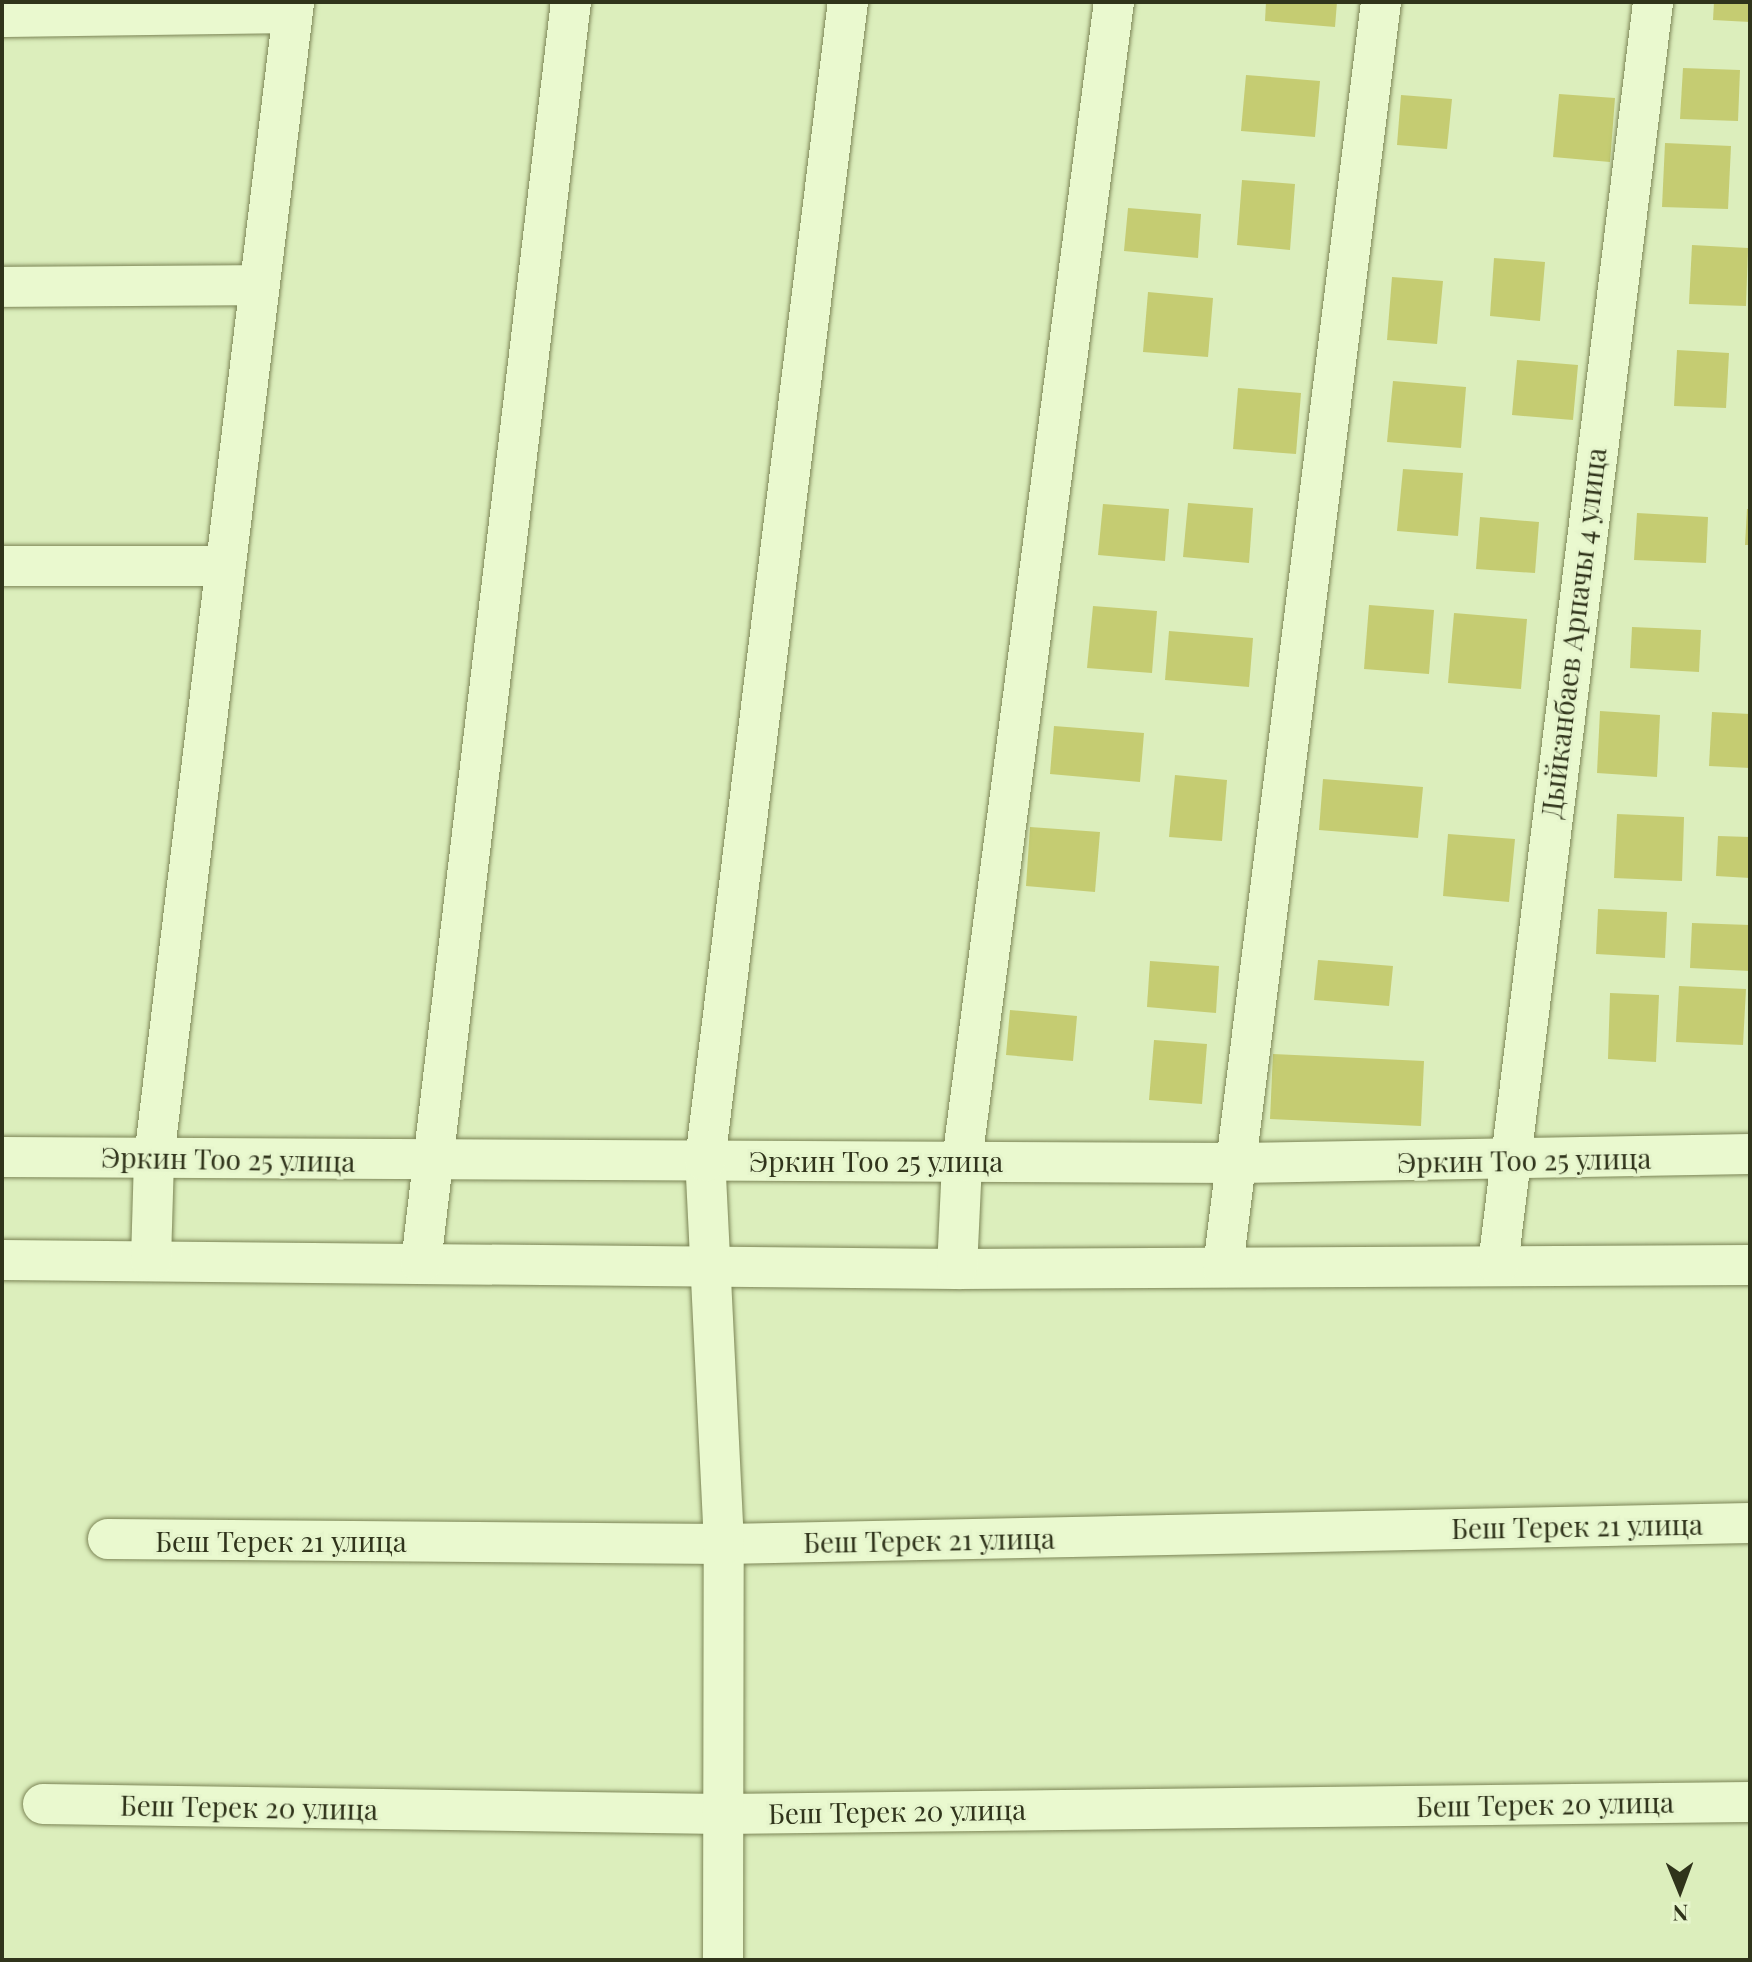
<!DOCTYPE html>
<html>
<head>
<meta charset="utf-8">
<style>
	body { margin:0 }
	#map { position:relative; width:1752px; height:1962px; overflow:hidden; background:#dceebc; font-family:"Playfair Display",serif }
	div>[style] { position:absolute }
	.building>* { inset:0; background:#c5cc72 }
	.roads { filter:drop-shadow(0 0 2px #7c8556) drop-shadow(0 0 2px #7c8556) }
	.street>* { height:40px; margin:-20px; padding:0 20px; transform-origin:20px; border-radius:20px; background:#eaf9cf }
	span { translate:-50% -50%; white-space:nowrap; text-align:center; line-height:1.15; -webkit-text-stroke:6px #e6f5cc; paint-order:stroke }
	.street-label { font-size:28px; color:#30341b }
	.frame { position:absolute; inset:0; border:4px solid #30341b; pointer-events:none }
	.north { position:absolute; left:1640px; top:1850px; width:80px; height:80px; -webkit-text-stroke:6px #e6f5cc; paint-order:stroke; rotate:179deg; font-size:22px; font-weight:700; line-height:32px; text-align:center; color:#30341b }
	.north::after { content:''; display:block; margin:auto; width:28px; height:36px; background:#30341b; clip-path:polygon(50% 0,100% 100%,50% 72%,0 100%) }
</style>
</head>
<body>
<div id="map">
	<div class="building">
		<div style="clip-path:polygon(1266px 2px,1337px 2px,1335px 27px,1265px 21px)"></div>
		<div style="clip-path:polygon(1714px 2px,1750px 2px,1750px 22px,1713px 20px)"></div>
		<div style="clip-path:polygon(1683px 68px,1740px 70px,1738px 121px,1680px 119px)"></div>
		<div style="clip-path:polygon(1246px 75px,1320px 81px,1315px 137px,1241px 131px)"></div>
		<div style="clip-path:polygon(1559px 94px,1615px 98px,1610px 162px,1553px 157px)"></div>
		<div style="clip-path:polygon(1401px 95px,1452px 99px,1447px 149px,1397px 145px)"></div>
		<div style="clip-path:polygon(1665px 143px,1731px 146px,1728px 209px,1662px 207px)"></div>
		<div style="clip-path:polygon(1242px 180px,1295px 184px,1290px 250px,1237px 245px)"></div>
		<div style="clip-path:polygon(1128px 208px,1201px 214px,1198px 258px,1124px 251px)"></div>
		<div style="clip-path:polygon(1692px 245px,1748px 248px,1746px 306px,1689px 304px)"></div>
		<div style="clip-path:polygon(1494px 258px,1545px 262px,1540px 321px,1490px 316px)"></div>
		<div style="clip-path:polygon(1392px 277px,1443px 281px,1437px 344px,1387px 340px)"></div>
		<div style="clip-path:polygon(1148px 292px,1213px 298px,1208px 357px,1143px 352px)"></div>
		<div style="clip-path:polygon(1677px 350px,1729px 353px,1726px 408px,1674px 406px)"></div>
		<div style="clip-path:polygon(1517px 360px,1578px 365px,1573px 420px,1512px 415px)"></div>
		<div style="clip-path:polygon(1393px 381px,1466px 387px,1461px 448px,1387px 442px)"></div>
		<div style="clip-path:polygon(1238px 388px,1301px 393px,1296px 454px,1233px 449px)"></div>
		<div style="clip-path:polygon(1403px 469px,1463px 473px,1458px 536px,1397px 531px)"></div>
		<div style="clip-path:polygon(1188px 503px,1253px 508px,1249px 563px,1183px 557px)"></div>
		<div style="clip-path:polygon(1103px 504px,1169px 509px,1165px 561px,1098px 555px)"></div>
		<div style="clip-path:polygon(1747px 509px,1750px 509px,1750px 545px,1745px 545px)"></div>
		<div style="clip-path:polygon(1637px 513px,1708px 517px,1706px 563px,1634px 560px)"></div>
		<div style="clip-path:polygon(1480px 517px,1539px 522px,1535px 573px,1476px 569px)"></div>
		<div style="clip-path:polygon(1369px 605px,1434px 610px,1429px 674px,1364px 669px)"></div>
		<div style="clip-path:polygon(1093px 606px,1157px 611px,1152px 673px,1087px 668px)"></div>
		<div style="clip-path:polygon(1454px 613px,1527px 619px,1521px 689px,1448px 683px)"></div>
		<div style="clip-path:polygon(1632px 627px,1701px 630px,1699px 672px,1630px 668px)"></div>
		<div style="clip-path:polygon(1169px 631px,1253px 638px,1249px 687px,1165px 680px)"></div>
		<div style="clip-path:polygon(1600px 711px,1660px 715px,1657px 777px,1597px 773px)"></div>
		<div style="clip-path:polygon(1712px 712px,1750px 714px,1750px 768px,1709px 766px)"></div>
		<div style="clip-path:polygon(1054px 726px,1144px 733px,1140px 782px,1050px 774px)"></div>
		<div style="clip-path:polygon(1175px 775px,1227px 780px,1222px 841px,1169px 837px)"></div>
		<div style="clip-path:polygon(1323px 779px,1423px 787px,1418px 838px,1319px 830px)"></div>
		<div style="clip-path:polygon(1617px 814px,1684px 817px,1682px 881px,1614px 878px)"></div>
		<div style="clip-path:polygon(1030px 827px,1100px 832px,1095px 892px,1026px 886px)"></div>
		<div style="clip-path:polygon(1448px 834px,1515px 839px,1509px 902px,1443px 896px)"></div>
		<div style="clip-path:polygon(1718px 836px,1750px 837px,1750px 878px,1716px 876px)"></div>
		<div style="clip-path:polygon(1598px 909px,1667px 912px,1665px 958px,1596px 954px)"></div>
		<div style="clip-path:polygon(1692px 923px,1750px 925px,1750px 971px,1690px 968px)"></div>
		<div style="clip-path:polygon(1318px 960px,1393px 966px,1389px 1006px,1314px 1000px)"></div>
		<div style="clip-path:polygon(1150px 961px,1219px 966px,1216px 1013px,1147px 1007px)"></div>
		<div style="clip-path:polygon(1679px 986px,1746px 989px,1743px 1045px,1676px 1042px)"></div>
		<div style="clip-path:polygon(1610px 993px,1659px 995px,1656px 1062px,1608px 1059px)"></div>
		<div style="clip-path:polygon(1010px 1010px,1077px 1016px,1073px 1061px,1006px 1055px)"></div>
		<div style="clip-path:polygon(1154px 1040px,1207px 1044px,1202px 1104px,1149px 1100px)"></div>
		<div style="clip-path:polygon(1273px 1054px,1424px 1061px,1421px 1126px,1270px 1119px)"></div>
	</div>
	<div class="roads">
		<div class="street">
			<div style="left:2px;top:17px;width:290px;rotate:-0.8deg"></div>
			<div style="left:2px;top:287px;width:255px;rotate:-0.4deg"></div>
			<div style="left:2px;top:566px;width:220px"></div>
			<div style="left:2px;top:1157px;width:1238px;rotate:0.28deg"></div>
			<div style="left:1240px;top:1163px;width:510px;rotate:-1.01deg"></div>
			<div style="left:2px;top:1260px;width:955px;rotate:0.54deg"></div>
			<div style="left:957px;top:1269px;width:793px;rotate:-0.29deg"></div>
			<div style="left:151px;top:1260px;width:102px;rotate:-88.3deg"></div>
			<div style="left:154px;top:1158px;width:1164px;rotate:-83.09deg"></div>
			<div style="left:421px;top:1263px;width:1270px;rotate:-83.22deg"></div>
			<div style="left:1498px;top:1265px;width:1272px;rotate:-83deg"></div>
			<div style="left:1223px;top:1267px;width:1275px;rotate:-82.88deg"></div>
			<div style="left:957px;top:1269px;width:108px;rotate:-87.3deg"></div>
			<div style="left:962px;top:1161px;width:1169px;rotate:-82.53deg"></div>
			<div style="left:108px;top:1539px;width:616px;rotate:0.47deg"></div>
			<div style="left:724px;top:1544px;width:1026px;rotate:-1.17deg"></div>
			<div style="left:43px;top:1804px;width:679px;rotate:0.84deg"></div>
			<div style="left:722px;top:1814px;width:1028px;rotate:-0.67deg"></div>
			<div style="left:723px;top:1960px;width:416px;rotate:-89.9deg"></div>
			<div style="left:724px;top:1544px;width:383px;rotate:-92.8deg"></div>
			<div style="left:705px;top:1161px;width:1168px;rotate:-82.97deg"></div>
		</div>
	</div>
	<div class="street-label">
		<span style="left:1573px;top:633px;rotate:-83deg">Дыйканбаев Арпачы 4 улица</span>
		<span style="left:228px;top:1159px;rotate:1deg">Эркин Тоо 25 улица</span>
		<span style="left:1524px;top:1160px;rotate:-1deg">Эркин Тоо 25 улица</span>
		<span style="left:876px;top:1161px">Эркин Тоо 25 улица</span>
		<span style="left:1577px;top:1526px;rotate:-1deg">Беш Терек 21 улица</span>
		<span style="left:929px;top:1540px;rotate:-1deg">Беш Терек 21 улица</span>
		<span style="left:281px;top:1541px">Беш Терек 21 улица</span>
		<span style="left:1545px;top:1804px;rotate:-1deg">Беш Терек 20 улица</span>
		<span style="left:249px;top:1807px;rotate:1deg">Беш Терек 20 улица</span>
		<span style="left:897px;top:1811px;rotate:-1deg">Беш Терек 20 улица</span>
	</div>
	<div class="frame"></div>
	<div class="north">N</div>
</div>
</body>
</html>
